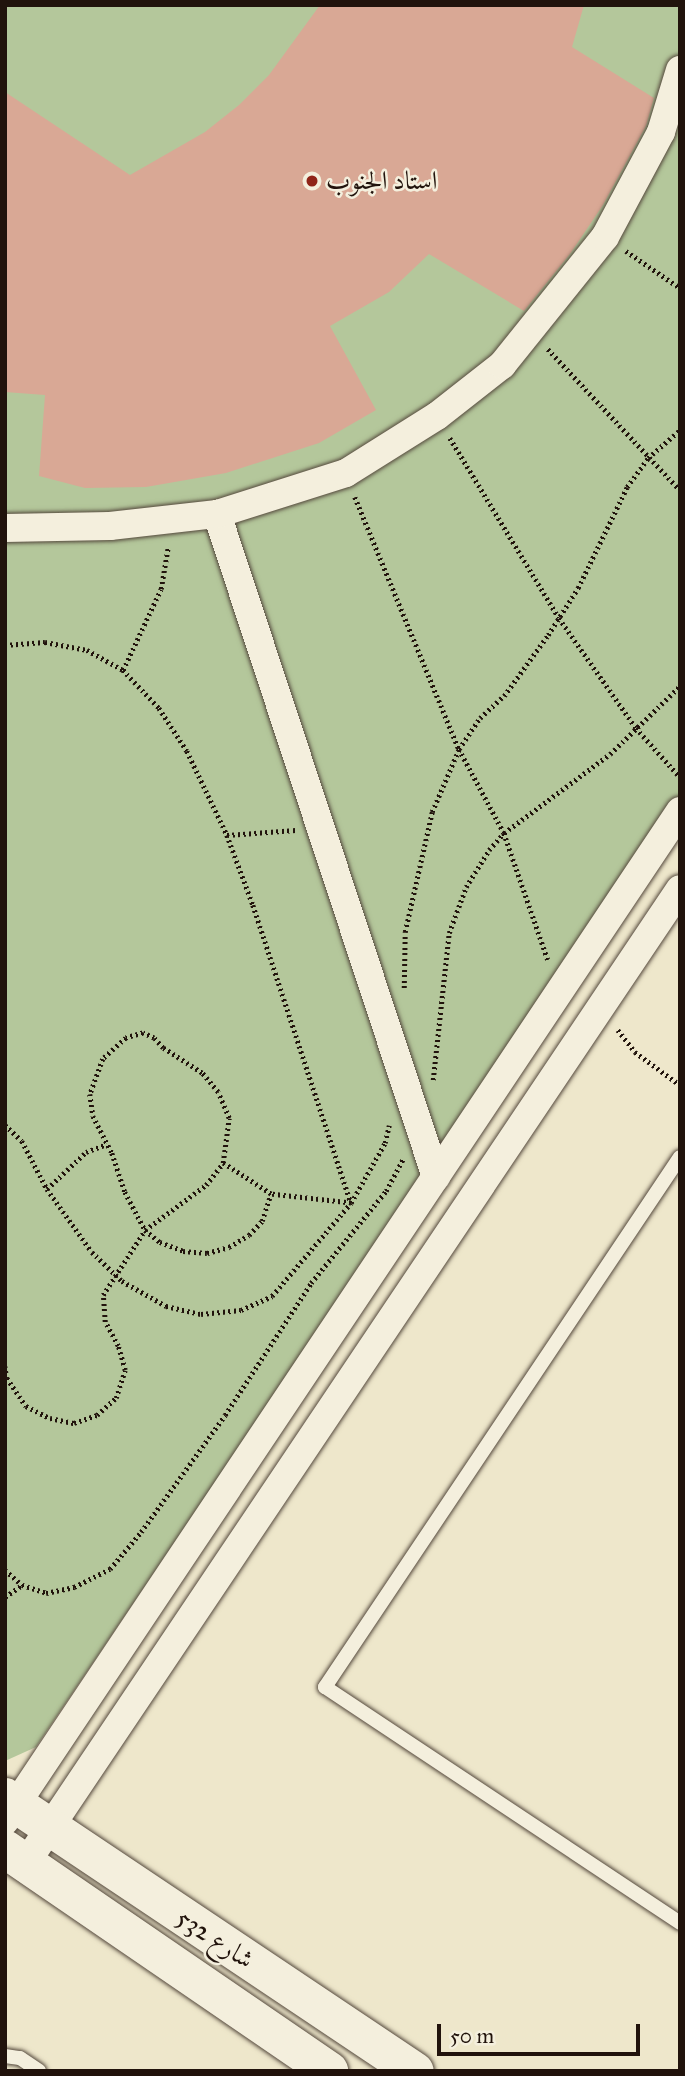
<!DOCTYPE html>
<html>
<head>
<meta charset="utf-8">
<style>
	body { margin:0 }
	#map { position:relative; width:685px; height:2076px; overflow:hidden; background:#eee7cb; font-family:"IM FELL Great Primer",Amiri,serif }
	div>[style] { position:absolute }
	.green>* { inset:0; background:#b4c79b }
	.building>* { inset:0; background:#d9a895 }
	.path>* { height:4.5px; margin-top:-2.25px; transform-origin:0; background:repeating-linear-gradient(90deg,#21130c 0 2px,transparent 0 5.5px) }
	.roads { filter:drop-shadow(0 0 2px #54483c) drop-shadow(0 0 2px #54483c) }
	.lane>* { height:14px; margin:-7px; padding:0 7px; transform-origin:7px; border-radius:7px; background:#f4efdd }
	.street>* { height:28px; margin:-14px; padding:0 14px; transform-origin:14px; border-radius:14px; background:#f4efdd }
	.secondary>* { height:38px; margin:-19px; padding:0 19px; transform-origin:19px; border-radius:19px; background:#f4efdd }
	.dots>* { width:19px; height:19px; translate:-50% -50%; box-sizing:border-box; border:4px solid #f4efdd; border-radius:50% }
	span { translate:-50% -50%; white-space:nowrap; text-align:center; line-height:1.15; -webkit-text-stroke:5px #f4efdd; paint-order:stroke }
	.poi-label { font-size:26px; color:#21130c }
	.left { translate:0 -50%; text-align:left }
	.street-label { font-size:26px; color:#21130c }
	.frame { position:absolute; inset:0; border:7px solid #21130c; pointer-events:none }
	.scale { position:absolute; left:437px; top:2024px; width:203px; height:32px; box-sizing:border-box; border:4px solid #21130c; border-top:0; padding-left:9px; font-size:21px; line-height:24px; white-space:nowrap; color:#21130c; -webkit-text-stroke:5px #f4efdd; paint-order:stroke }
</style>
</head>
<body>
<div id="map">
	<div class="green">
		<div style="clip-path:polygon(5px 5px,680px 5px,680px 795px,36px 1747px,5px 1761px)"></div>
	</div>
	<div class="building">
		<div style="clip-path:polygon(320px 5px,584px 5px,572px 47px,654px 98px,646px 126px,603px 205px,570px 254px,524px 311px,429px 254px,389px 292px,330px 326px,376px 410px,319px 443px,226px 473px,146px 487px,85px 488px,39px 476px,45px 395px,5px 392px,5px 92px,130px 175px,205px 132px,239px 105px,269px 75px)"></div>
	</div>
	<div class="path">
		<div style="left:626px;top:251px;width:65px;rotate:34.4deg"></div>
		<div style="left:548px;top:349px;width:193px;rotate:46.9deg"></div>
		<div style="left:450px;top:438px;width:210px;rotate:58.8deg"></div>
		<div style="left:559px;top:618px;width:134px;rotate:55deg"></div>
		<div style="left:636px;top:728px;width:66px;rotate:48.1deg"></div>
		<div style="left:355px;top:497px;width:273px;rotate:67.6deg"></div>
		<div style="left:459px;top:749px;width:95px;rotate:61.8deg"></div>
		<div style="left:504px;top:833px;width:134px;rotate:70.9deg"></div>
		<div style="left:5px;top:645px;width:40px;rotate:-4.3deg"></div>
		<div style="left:45px;top:642px;width:43px;rotate:10.8deg"></div>
		<div style="left:87px;top:650px;width:41px;rotate:29.1deg"></div>
		<div style="left:123px;top:670px;width:52px;rotate:46.5deg"></div>
		<div style="left:159px;top:708px;width:51px;rotate:56.9deg"></div>
		<div style="left:187px;top:751px;width:93px;rotate:64.5deg"></div>
		<div style="left:227px;top:835px;width:75px;rotate:69.6deg"></div>
		<div style="left:253px;top:905px;width:314px;rotate:71.8deg"></div>
		<div style="left:351px;top:1203px;width:81px;rotate:-173.6deg"></div>
		<div style="left:271px;top:1194px;width:57px;rotate:-147.1deg"></div>
		<div style="left:123px;top:670px;width:89px;rotate:-64.9deg"></div>
		<div style="left:161px;top:589px;width:43px;rotate:-80.5deg"></div>
		<div style="left:227px;top:835px;width:69px;rotate:-4.1deg"></div>
		<div style="left:404px;top:988px;width:56px;rotate:-89deg"></div>
		<div style="left:405px;top:932px;width:123px;rotate:-77.3deg"></div>
		<div style="left:432px;top:812px;width:69px;rotate:-66.8deg"></div>
		<div style="left:459px;top:749px;width:37px;rotate:-56deg"></div>
		<div style="left:480px;top:718px;width:33px;rotate:-43deg"></div>
		<div style="left:504px;top:696px;width:75px;rotate:-54.2deg"></div>
		<div style="left:548px;top:635px;width:56px;rotate:-57.4deg"></div>
		<div style="left:578px;top:588px;width:112px;rotate:-64.1deg"></div>
		<div style="left:627px;top:487px;width:36px;rotate:-54deg"></div>
		<div style="left:648px;top:458px;width:43px;rotate:-41.2deg"></div>
		<div style="left:618px;top:1030px;width:28px;rotate:52deg"></div>
		<div style="left:635px;top:1052px;width:56px;rotate:36.3deg"></div>
		<div style="left:433px;top:1080px;width:148px;rotate:-83.8deg"></div>
		<div style="left:449px;top:933px;width:49px;rotate:-69.7deg"></div>
		<div style="left:466px;top:887px;width:44px;rotate:-58.1deg"></div>
		<div style="left:489px;top:850px;width:23px;rotate:-49deg"></div>
		<div style="left:504px;top:833px;width:132px;rotate:-36.7deg"></div>
		<div style="left:610px;top:754px;width:98px;rotate:-44.2deg"></div>
		<div style="left:5px;top:1125px;width:23px;rotate:43deg"></div>
		<div style="left:22px;top:1141px;width:54px;rotate:62.5deg"></div>
		<div style="left:47px;top:1189px;width:77px;rotate:54.5deg"></div>
		<div style="left:92px;top:1252px;width:42px;rotate:44deg"></div>
		<div style="left:122px;top:1281px;width:51px;rotate:29.6deg"></div>
		<div style="left:166px;top:1306px;width:36px;rotate:13deg"></div>
		<div style="left:201px;top:1314px;width:40px;rotate:-5.7deg"></div>
		<div style="left:241px;top:1310px;width:34px;rotate:-24deg"></div>
		<div style="left:272px;top:1296px;width:122px;rotate:-49.7deg"></div>
		<div style="left:351px;top:1203px;width:69px;rotate:-60.5deg"></div>
		<div style="left:385px;top:1143px;width:18px;rotate:-77deg"></div>
		<div style="left:47px;top:1189px;width:54px;rotate:-43.5deg"></div>
		<div style="left:86px;top:1152px;width:22px;rotate:-21deg"></div>
		<div style="left:5px;top:1366px;width:12px;rotate:81deg"></div>
		<div style="left:7px;top:1378px;width:34px;rotate:56deg"></div>
		<div style="left:26px;top:1406px;width:27px;rotate:27deg"></div>
		<div style="left:50px;top:1418px;width:25px;rotate:12deg"></div>
		<div style="left:74px;top:1423px;width:24px;rotate:-19deg"></div>
		<div style="left:97px;top:1415px;width:25px;rotate:-42deg"></div>
		<div style="left:116px;top:1398px;width:29px;rotate:-72deg"></div>
		<div style="left:125px;top:1370px;width:25px;rotate:-106deg"></div>
		<div style="left:118px;top:1346px;width:27px;rotate:-118deg"></div>
		<div style="left:105px;top:1322px;width:27px;rotate:-94deg"></div>
		<div style="left:103px;top:1295px;width:77px;rotate:-57.1deg"></div>
		<div style="left:145px;top:1230px;width:76px;rotate:-36.4deg"></div>
		<div style="left:206px;top:1185px;width:28px;rotate:-52deg"></div>
		<div style="left:223px;top:1163px;width:45px;rotate:-82.4deg"></div>
		<div style="left:229px;top:1118px;width:28px;rotate:-113deg"></div>
		<div style="left:218px;top:1092px;width:25px;rotate:-130deg"></div>
		<div style="left:202px;top:1073px;width:46px;rotate:-147.3deg"></div>
		<div style="left:163px;top:1048px;width:13px;rotate:-132deg"></div>
		<div style="left:154px;top:1038px;width:12px;rotate:-156deg"></div>
		<div style="left:143px;top:1033px;width:18px;rotate:164deg"></div>
		<div style="left:126px;top:1038px;width:31px;rotate:138deg"></div>
		<div style="left:103px;top:1059px;width:37px;rotate:110deg"></div>
		<div style="left:90px;top:1094px;width:22px;rotate:82deg"></div>
		<div style="left:93px;top:1116px;width:42px;rotate:62.8deg"></div>
		<div style="left:112px;top:1153px;width:41px;rotate:71.6deg"></div>
		<div style="left:125px;top:1192px;width:43px;rotate:62.2deg"></div>
		<div style="left:145px;top:1230px;width:19px;rotate:39deg"></div>
		<div style="left:160px;top:1242px;width:25px;rotate:21deg"></div>
		<div style="left:183px;top:1251px;width:24px;rotate:5deg"></div>
		<div style="left:207px;top:1253px;width:23px;rotate:-15deg"></div>
		<div style="left:229px;top:1247px;width:23px;rotate:-31deg"></div>
		<div style="left:249px;top:1235px;width:19px;rotate:-47deg"></div>
		<div style="left:262px;top:1221px;width:28px;rotate:-72deg"></div>
		<div style="left:5px;top:1570px;width:23px;rotate:41deg"></div>
		<div style="left:22px;top:1585px;width:25px;rotate:18deg"></div>
		<div style="left:46px;top:1593px;width:29px;rotate:-12deg"></div>
		<div style="left:74px;top:1587px;width:40px;rotate:-26.6deg"></div>
		<div style="left:110px;top:1569px;width:48px;rotate:-50deg"></div>
		<div style="left:141px;top:1532px;width:144px;rotate:-54.3deg"></div>
		<div style="left:225px;top:1415px;width:158px;rotate:-56.9deg"></div>
		<div style="left:311px;top:1283px;width:119px;rotate:-50.8deg"></div>
		<div style="left:386px;top:1191px;width:36px;rotate:-62deg"></div>
		<div style="left:5px;top:1597px;width:21px;rotate:-35deg"></div>
	</div>
	<div class="roads">
		<div class="lane">
			<div style="left:680px;top:1157px;width:638px;rotate:123.81deg"></div>
			<div style="left:325px;top:1687px;width:426px;rotate:33.6deg"></div>
			<div style="left:5px;top:2056px;width:15px;rotate:8deg"></div>
			<div style="left:20px;top:2058px;width:23px;rotate:34deg"></div>
		</div>
		<div class="street">
			<div style="left:217px;top:514px;width:698px;rotate:71.72deg"></div>
			<div style="left:5px;top:528px;width:105px;rotate:-1.1deg"></div>
			<div style="left:110px;top:526px;width:108px;rotate:-6.4deg"></div>
			<div style="left:217px;top:514px;width:135px;rotate:-17.6deg"></div>
			<div style="left:346px;top:473px;width:107px;rotate:-32.1deg"></div>
			<div style="left:437px;top:416px;width:83px;rotate:-38.1deg"></div>
			<div style="left:502px;top:365px;width:164px;rotate:-51.2deg"></div>
			<div style="left:605px;top:237px;width:119px;rotate:-61.9deg"></div>
			<div style="left:661px;top:132px;width:65px;rotate:-73deg"></div>
			<div style="left:5px;top:1821px;width:1215px;rotate:-56.24deg"></div>
			<div style="left:26px;top:1863px;width:1173px;rotate:-56.12deg"></div>
		</div>
		<div class="secondary">
			<div style="left:5px;top:1797px;width:493px;rotate:33.8deg"></div>
			<div style="left:5px;top:1849px;width:393px;rotate:34.4deg"></div>
		</div>
	</div>
	<div class="dots">
		<div style="left:312px;top:181px;background:#8f2418"></div>
	</div>
	<div class="poi-label">
		<span class="left" style="left:326px;top:181px">استاد الجنوب</span>
	</div>
	<div class="street-label">
		<span style="left:215px;top:1939px;rotate:33deg">شارع 532</span>
	</div>
	<div class="frame"></div>
	<div class="scale">50 m</div>
</div>
</body>
</html>
